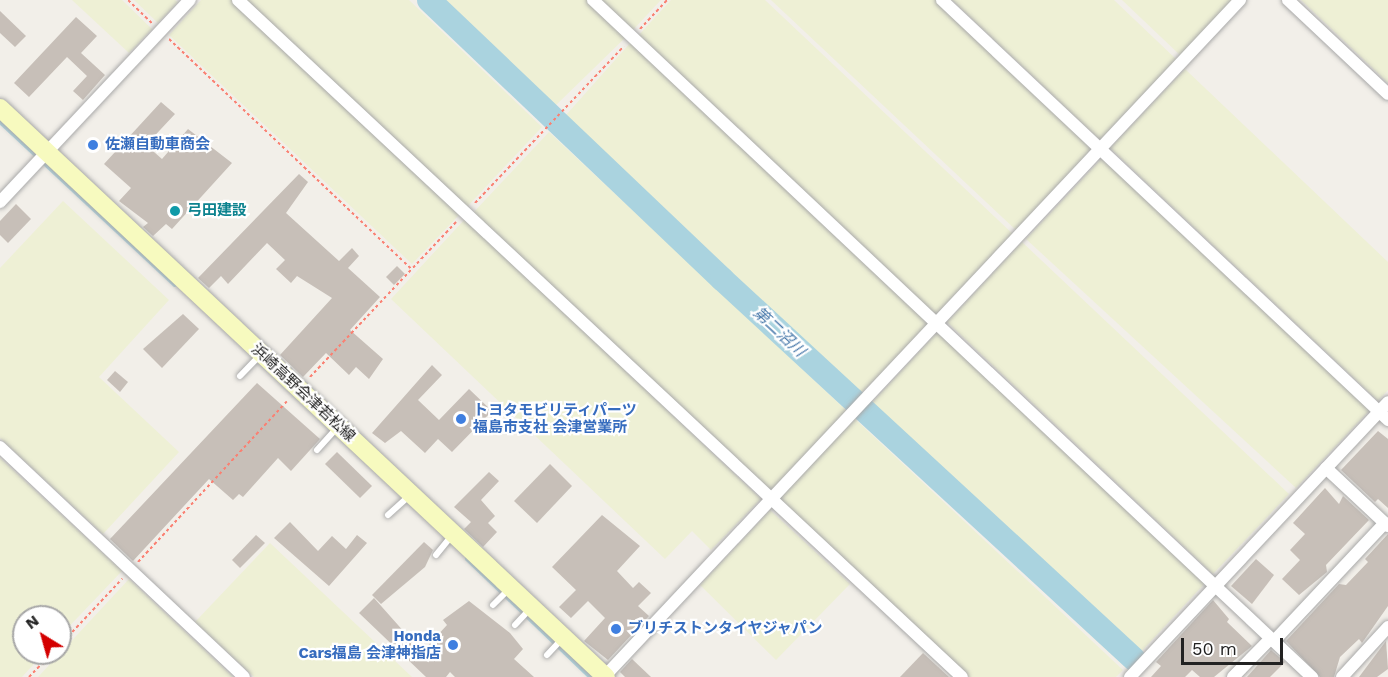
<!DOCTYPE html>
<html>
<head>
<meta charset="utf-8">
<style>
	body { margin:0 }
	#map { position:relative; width:1388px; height:677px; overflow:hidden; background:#f2efe9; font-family:"Work Sans","Noto Sans JP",sans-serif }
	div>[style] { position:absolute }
	.farmland>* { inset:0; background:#eef0d5 }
	.stream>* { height:4px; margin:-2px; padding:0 2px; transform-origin:2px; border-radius:2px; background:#aad3df }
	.river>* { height:24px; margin:-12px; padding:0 12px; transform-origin:12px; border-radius:12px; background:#aad3df }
	.building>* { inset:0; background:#c7bfb8 }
	.path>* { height:2px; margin-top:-1px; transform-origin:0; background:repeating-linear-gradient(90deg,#fa8072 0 3px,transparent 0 6px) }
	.roads { filter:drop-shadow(0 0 2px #a9a9a9) drop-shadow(0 0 2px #a9a9a9) }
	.lane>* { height:6px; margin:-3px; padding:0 3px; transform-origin:3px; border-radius:3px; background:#fff }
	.street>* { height:12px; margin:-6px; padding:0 6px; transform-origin:6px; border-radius:6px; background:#fff }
	.secondary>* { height:18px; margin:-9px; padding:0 9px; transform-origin:9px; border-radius:9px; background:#f7fabf }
	.dots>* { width:16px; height:16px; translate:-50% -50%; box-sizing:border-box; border:3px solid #fff; border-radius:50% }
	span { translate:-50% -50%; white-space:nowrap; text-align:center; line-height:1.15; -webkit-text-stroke:4.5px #fff; paint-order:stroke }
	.shop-label { font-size:15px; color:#366cbe; font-weight:700 }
	.left { translate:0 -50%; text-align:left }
	.right { translate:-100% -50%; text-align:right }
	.culture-label { font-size:15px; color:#0d838f; font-weight:700 }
	.street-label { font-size:15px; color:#222 }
	.water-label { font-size:16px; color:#4a7aab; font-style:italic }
	.north { position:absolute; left:12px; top:605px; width:60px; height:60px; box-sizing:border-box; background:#fff; border:2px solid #a7a7a7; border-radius:50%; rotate:323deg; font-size:16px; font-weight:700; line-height:24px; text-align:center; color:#222 }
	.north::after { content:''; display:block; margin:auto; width:21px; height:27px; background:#d40000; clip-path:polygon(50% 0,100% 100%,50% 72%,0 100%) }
	.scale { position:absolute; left:1181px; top:638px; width:102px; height:27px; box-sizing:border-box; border:3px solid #222; border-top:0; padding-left:8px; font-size:18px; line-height:21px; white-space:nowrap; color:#222; -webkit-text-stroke:4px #fff; paint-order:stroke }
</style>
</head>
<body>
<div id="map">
	<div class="farmland">
		<div style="clip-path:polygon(72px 0,122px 0,152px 29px,129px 53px)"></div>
		<div style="clip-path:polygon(134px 0,175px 0,178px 2px,158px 23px)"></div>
		<div style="clip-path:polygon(201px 0,234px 0,460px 214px,412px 264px,169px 35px)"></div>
		<div style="clip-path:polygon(243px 0,409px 0,542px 127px,466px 208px)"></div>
		<div style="clip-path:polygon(438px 0,589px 0,627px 36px,553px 108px)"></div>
		<div style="clip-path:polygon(599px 0,661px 0,632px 31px)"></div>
		<div style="clip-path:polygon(671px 0,765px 0,1015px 236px,937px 317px,637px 37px)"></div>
		<div style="clip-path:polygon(771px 0,938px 0,1096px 149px,1018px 232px)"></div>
		<div style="clip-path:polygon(952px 0,1114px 0,1177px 60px,1101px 141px)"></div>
		<div style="clip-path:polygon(1122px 0,1235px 0,1182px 57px)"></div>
		<div style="clip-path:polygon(1301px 0,1388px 0,1388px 83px)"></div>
		<div style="clip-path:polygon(632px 41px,934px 322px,855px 399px,566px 115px)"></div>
		<div style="clip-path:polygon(1185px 69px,1388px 262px,1388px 390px,1378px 401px,1110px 148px)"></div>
		<div style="clip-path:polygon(549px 132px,848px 412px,770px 496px,472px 214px)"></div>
		<div style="clip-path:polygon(1103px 157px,1370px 410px,1296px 488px,1026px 239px)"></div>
		<div style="clip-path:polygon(63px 201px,169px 300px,99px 377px,179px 452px,103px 534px,0 438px,0 268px)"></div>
		<div style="clip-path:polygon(465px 219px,761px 499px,711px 550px,692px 531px,665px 559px,391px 299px)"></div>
		<div style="clip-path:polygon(1022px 242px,1289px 494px,1213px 574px,947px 322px)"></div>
		<div style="clip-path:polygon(940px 329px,1207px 581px,1139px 654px,868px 407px)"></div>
		<div style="clip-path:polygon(855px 419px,1123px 670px,1116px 677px,969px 677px,777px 499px)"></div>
		<div style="clip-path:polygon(0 458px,122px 571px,60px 636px,60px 617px,24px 617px,24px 653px,44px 653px,22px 677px,0 677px)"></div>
		<div style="clip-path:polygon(770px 510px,850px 584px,776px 660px,700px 585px)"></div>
		<div style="clip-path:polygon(270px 543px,412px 677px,254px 677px,195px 622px)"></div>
		<div style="clip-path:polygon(129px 579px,233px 677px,38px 677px)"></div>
	</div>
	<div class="stream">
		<div style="left:0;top:122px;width:239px;rotate:43deg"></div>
		<div style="left:467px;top:559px;width:170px;rotate:43.8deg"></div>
	</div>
	<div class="river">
		<div style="left:429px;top:0;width:405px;rotate:43.6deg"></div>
		<div style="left:722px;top:279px;width:560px;rotate:42.69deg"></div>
	</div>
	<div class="building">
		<div style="clip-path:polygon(0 11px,26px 36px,15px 47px,0 33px)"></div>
		<div style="clip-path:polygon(76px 17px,97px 36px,81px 53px,105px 75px,83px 100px,73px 91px,87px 76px,67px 57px,29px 97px,14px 83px)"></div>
		<div style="clip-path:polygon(161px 102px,175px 114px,146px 145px,162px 159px,188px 129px,232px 163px,172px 229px,166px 224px,153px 236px,143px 227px,148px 223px,119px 201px,131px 188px,104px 164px)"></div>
		<div style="clip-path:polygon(299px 174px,308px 182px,286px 213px,339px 261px,352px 248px,359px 256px,348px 268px,380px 297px,350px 330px,383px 359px,369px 379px,356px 367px,349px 375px,326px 353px,303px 377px,280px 355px,332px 298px,297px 276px,291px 283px,276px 269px,285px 260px,267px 243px,228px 284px,221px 276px,209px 288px,198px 278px)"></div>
		<div style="clip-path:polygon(16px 204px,31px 219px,8px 243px,0 235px,0 221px)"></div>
		<div style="clip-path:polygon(397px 266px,405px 274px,394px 285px,386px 277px)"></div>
		<div style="clip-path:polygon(183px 314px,199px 329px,162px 368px,143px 349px)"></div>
		<div style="clip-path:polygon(432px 365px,442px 375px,418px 400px,439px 420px,469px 389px,492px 411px,452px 452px,438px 439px,425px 453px,401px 431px,385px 443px,372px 433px)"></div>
		<div style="clip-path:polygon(115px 371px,128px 382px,120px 392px,107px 380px)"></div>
		<div style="clip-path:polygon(257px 383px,320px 439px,291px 471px,278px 458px,243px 497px,239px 494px,233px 500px,209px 479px,133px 561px,110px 539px)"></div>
		<div style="clip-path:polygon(1378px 431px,1388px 439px,1388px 508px,1378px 499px,1375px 502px,1341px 470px)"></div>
		<div style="clip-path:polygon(337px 452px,372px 486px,360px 498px,325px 464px)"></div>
		<div style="clip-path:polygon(550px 464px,572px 486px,537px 523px,514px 501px)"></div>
		<div style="clip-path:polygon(489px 472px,499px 481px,481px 500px,495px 516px,488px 523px,497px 532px,483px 547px,464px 529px,471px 522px,454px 507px)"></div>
		<div style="clip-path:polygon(1325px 488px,1339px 504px,1343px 496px,1369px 520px,1326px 565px,1327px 572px,1299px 595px,1282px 579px,1300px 560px,1290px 550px,1305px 534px,1293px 523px)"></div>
		<div style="clip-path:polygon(602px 515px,640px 546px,617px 571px,633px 588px,639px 582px,651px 593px,638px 606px,649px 616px,608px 660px,584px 641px,605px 618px,588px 601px,571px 618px,559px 607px,576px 590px,552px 567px)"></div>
		<div style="clip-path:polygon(290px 522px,318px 551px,332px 536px,346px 549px,357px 535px,367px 543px,329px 586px,274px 538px)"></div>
		<div style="clip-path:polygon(1388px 534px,1388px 606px,1362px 643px,1359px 639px,1340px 657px,1334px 677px,1320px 677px,1286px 641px,1339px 584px,1346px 585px,1368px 562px,1365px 559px)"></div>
		<div style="clip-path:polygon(256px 535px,265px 543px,240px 568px,232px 560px)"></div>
		<div style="clip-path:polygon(424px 542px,433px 550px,425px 567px,381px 604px,372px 595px)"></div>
		<div style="clip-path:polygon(1256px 559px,1274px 575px,1252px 604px,1231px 586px)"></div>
		<div style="clip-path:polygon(374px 598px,422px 652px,447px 625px,443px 620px,469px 601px,510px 633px,523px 649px,514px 659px,534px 677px,455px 677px,450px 672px,446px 677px,426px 677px,359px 613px)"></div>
		<div style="clip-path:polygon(1213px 600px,1229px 619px,1227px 622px,1252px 646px,1214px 677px,1200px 677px,1192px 670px,1185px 677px,1151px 677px,1161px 666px,1156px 662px)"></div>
		<div style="clip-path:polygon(1386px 641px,1388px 669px,1377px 677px,1359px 677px)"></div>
		<div style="clip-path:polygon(1271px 650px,1285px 662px,1270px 677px,1247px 677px)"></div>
		<div style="clip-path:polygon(923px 653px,949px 677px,900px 677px)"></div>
		<div style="clip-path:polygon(632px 659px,651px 677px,625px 677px,620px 672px)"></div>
	</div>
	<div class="path">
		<div style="left:128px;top:0;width:33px;rotate:44deg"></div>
		<div style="left:640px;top:29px;width:40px;rotate:-47deg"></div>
		<div style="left:169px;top:39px;width:335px;rotate:43.5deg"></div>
		<div style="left:475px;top:203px;width:216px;rotate:-46.5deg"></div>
		<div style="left:310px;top:377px;width:213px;rotate:-46.7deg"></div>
		<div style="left:138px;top:562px;width:219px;rotate:-47.2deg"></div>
		<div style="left:60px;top:645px;width:91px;rotate:-46.8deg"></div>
		<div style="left:29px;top:677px;width:33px;rotate:-46deg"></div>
	</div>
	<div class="roads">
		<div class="lane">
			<div style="left:240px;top:376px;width:30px;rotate:-46deg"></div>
			<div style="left:317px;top:450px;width:31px;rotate:-48deg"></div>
			<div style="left:388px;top:515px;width:30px;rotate:-42deg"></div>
			<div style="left:436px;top:555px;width:26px;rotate:-51deg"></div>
			<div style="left:493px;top:605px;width:24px;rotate:-45deg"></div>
			<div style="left:515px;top:625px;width:23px;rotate:-47deg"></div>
			<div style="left:547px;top:655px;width:23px;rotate:-47deg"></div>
		</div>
		<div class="street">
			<div style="left:238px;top:0;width:991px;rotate:43.08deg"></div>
			<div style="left:593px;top:0;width:988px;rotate:43.28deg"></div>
			<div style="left:942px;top:0;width:613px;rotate:43.28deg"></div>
			<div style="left:1288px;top:0;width:137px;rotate:43.2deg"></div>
			<div style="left:0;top:202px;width:277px;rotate:-46.8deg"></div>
			<div style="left:0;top:447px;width:335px;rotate:43.3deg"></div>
			<div style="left:1326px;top:468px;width:85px;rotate:43.1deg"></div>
			<div style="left:1274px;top:641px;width:162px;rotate:-46.8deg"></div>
			<div style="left:604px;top:677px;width:929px;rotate:-46.79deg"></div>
			<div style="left:1130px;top:677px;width:377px;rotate:-46.8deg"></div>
			<div style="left:1233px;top:677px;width:54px;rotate:-45.7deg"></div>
			<div style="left:1342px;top:677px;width:68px;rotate:-47.4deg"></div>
		</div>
		<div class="secondary">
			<div style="left:0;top:108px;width:831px;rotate:43.2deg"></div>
		</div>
	</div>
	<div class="dots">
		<div style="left:93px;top:145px;background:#3f7fe0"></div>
		<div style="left:175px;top:211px;background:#0f9aa8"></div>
		<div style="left:461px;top:419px;background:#3f7fe0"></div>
		<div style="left:616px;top:629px;background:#3f7fe0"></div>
		<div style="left:453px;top:645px;background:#3f7fe0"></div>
	</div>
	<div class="shop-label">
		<span class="left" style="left:105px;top:145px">佐瀬自動車商会</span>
		<span class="left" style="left:473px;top:419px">トヨタモビリティパーツ<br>福島市支社 会津営業所</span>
		<span class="left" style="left:628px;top:629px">ブリチストンタイヤジャパン</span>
		<span class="right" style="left:441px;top:645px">Honda<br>Cars福島 会津神指店</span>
	</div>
	<div class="culture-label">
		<span class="left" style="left:187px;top:211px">弓田建設</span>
	</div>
	<div class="street-label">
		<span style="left:303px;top:393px;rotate:43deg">浜崎高野会津若松線</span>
	</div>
	<div class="water-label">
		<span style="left:779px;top:332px;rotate:43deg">第二沼川</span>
	</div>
	<div class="north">N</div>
	<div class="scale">50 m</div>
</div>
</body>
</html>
